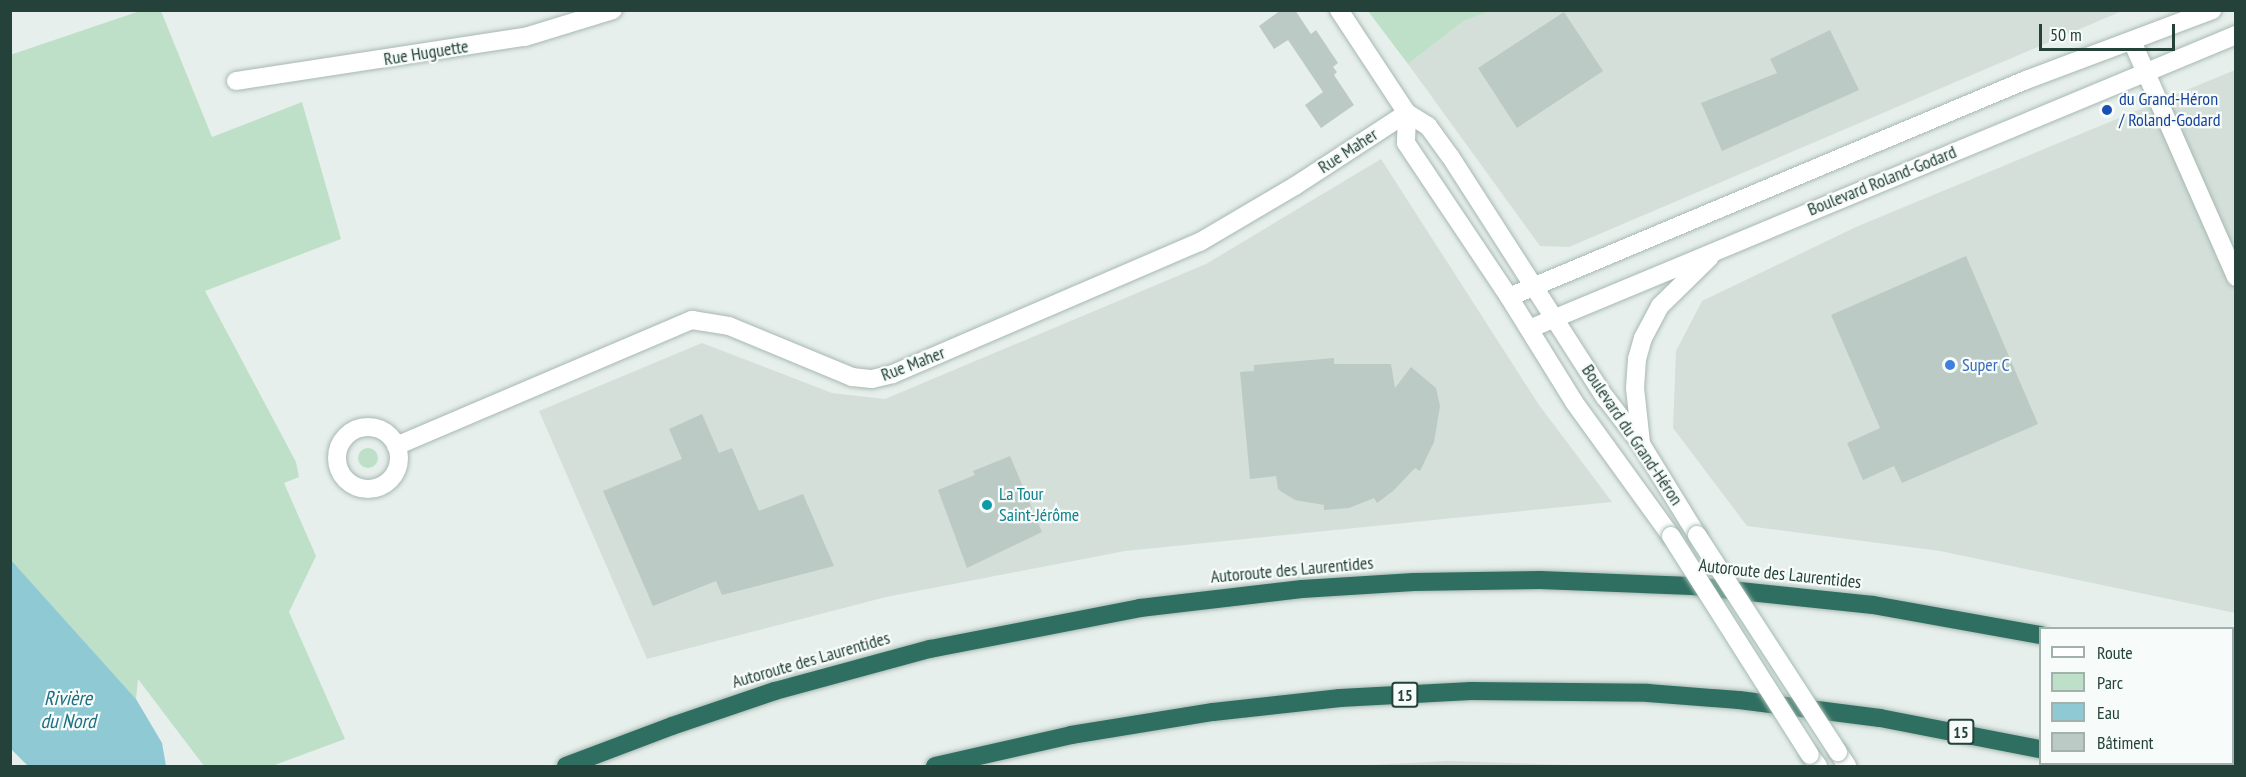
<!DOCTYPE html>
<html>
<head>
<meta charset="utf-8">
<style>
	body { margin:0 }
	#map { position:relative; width:2246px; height:777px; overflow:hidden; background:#e6efeb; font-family:"PT Sans Narrow",sans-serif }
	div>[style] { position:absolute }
	.built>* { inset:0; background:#d4dfda }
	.green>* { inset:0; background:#bfe0c8 }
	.round { border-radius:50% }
	.water>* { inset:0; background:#8ec9d4 }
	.building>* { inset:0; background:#bbcac4 }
	.roads { filter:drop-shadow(0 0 2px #a8b8b2) drop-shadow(0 0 2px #a8b8b2) }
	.street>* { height:18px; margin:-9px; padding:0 9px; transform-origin:9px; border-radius:9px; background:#fff }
	.street>.ring { margin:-9px; padding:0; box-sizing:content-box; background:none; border:18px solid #fff; border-radius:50% }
	.secondary>* { height:18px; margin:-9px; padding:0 9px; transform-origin:9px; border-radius:9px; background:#fff }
	.highway>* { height:18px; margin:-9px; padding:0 9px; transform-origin:9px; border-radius:9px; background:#2f6f62 }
	.bridges { filter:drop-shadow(0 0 2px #a4bbb3) drop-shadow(0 0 2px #a4bbb3) }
	.secondary-bridge>* { height:18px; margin:-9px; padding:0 9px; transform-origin:9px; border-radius:9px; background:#fff }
	.dots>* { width:16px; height:16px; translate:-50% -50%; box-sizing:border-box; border:3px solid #f7fbf9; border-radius:50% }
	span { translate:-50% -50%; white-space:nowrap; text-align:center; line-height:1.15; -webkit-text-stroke:4.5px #f7fbf9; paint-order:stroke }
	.shield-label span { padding:2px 4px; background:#f7fbf9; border:2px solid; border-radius:4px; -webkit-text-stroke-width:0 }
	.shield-label { font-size:16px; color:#24423a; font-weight:700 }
	.street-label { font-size:18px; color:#24423a }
	.transit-label { font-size:18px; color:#164399 }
	.left { translate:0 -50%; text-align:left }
	.shop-label { font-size:18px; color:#366cbe }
	.culture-label { font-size:18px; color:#0d838f }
	.water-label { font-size:20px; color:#1c6f80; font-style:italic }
	.frame { position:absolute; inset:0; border:12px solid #24423a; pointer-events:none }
	.legend { position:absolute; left:2039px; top:627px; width:195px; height:138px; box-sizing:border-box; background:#f7fbf9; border:2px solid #a3b1ad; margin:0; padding:8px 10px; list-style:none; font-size:18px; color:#24423a }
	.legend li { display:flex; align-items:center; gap:12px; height:30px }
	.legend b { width:30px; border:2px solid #a3b1ad }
	.scale { position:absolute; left:2039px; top:24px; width:136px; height:27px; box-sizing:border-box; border:3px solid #24423a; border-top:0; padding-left:8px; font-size:18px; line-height:21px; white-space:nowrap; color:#24423a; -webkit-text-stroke:4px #f7fbf9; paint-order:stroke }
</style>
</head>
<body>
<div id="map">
	<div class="built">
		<div style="clip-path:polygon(1489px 11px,2122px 11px,1569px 247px,1540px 246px,1408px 64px,1464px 21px)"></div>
		<div style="clip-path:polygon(2235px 70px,2235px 613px,1940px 551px,1747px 526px,1673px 428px,1676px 351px,1702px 301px,1856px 227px)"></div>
		<div style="clip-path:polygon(1381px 159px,1539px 405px,1612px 502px,1125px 551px,886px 597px,647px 659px,539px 411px,702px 343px,832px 393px,885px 399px,1206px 264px)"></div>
		<div style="clip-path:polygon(1448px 761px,1605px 766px,1350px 766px)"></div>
	</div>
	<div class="green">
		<div style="clip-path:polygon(140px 11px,161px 11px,212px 137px,302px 102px,341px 239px,205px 291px,296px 462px,299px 477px,284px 483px,316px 556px,289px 612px,345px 739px,272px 766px,204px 766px,138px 679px,136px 699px,11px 560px,10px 55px)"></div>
		<div style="clip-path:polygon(1368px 11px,1490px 11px,1464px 21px,1408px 64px)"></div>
		<div class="round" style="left:358px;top:448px;width:20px;height:20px"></div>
	</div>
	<div class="water">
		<div style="clip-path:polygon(11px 560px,136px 699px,162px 743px,166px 766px,28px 766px,11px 749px)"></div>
	</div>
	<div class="building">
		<div style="clip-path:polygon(1281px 10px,1295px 10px,1311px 34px,1316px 30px,1338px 63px,1333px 67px,1337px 72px,1334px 75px,1354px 105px,1321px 128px,1305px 105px,1323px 92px,1288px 40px,1274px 49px,1259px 26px)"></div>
		<div style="clip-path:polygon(1564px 12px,1603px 71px,1517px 128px,1478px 68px)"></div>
		<div style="clip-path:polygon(1830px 30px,1859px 90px,1722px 151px,1701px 103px,1777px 73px,1770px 59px)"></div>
		<div style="clip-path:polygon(1966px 256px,2038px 424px,1902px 483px,1894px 466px,1863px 480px,1847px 443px,1880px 428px,1831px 315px)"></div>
		<div style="clip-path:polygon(1334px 358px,1334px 364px,1391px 364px,1395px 388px,1411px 367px,1436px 388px,1440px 406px,1434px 442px,1420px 471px,1415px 468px,1393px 491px,1377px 503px,1374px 498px,1349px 508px,1324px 510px,1324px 505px,1295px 500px,1282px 492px,1278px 489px,1276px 476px,1250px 479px,1240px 372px,1254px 371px,1254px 365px)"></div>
		<div style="clip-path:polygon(702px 414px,719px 453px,732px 448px,759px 511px,803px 494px,834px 566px,722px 595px,716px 581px,653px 606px,603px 491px,682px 459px,669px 429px)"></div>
		<div style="clip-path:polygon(1010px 456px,1042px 532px,967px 568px,938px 490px,975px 475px,973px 471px)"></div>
	</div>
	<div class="roads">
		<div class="street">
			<div style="left:2132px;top:41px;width:258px;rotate:66.2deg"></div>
			<div style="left:236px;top:81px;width:292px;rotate:-8.7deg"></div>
			<div style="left:525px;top:37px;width:92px;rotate:-17.1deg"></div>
			<div class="ring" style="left:337px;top:427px;width:44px;height:44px"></div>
			<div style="left:396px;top:446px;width:322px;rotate:-23.1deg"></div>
			<div style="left:692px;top:320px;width:37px;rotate:9deg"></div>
			<div style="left:729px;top:326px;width:133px;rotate:22.5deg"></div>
			<div style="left:852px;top:377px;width:20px;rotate:6deg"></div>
			<div style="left:872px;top:379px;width:22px;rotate:-13deg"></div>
			<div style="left:893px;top:374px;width:334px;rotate:-23.3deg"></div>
			<div style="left:1200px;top:242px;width:110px;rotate:-30.5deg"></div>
			<div style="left:1295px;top:186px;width:134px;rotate:-33.1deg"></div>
		</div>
		<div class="secondary">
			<div style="left:1339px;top:10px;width:123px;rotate:56.6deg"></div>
			<div style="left:1407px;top:113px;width:25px;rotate:32deg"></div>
			<div style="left:1428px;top:126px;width:37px;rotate:54deg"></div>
			<div style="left:1450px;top:156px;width:287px;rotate:57.3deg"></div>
			<div style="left:1605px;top:397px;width:59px;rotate:52.5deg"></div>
			<div style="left:1641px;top:444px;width:107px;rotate:58.4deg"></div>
			<div style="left:1407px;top:113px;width:30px;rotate:92deg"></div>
			<div style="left:1406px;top:143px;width:185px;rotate:56.2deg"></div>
			<div style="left:1509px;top:297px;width:123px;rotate:58.2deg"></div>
			<div style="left:1574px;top:402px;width:165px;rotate:54.1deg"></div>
			<div style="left:1509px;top:297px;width:561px;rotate:-22.77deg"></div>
			<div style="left:2026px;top:80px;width:199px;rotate:-20.6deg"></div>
			<div style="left:1529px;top:329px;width:766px;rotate:-22.58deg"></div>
			<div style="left:1641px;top:443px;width:55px;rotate:-96.2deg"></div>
			<div style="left:1635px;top:388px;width:29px;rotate:-86deg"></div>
			<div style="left:1637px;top:359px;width:22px;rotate:-74deg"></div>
			<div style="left:1643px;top:338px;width:36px;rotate:-62deg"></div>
			<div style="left:1660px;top:306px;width:70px;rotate:-44.4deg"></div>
			<div style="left:1838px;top:752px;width:17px;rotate:57deg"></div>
			<div style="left:1810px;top:755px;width:14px;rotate:54deg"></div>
		</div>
		<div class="highway">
			<div style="left:2232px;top:684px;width:4px;rotate:14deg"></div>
			<div style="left:2099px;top:764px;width:13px;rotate:9deg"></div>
			<div style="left:566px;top:766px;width:113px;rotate:-20.7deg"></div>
			<div style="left:672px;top:726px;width:109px;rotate:-18.8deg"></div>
			<div style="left:775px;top:691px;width:161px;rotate:-15.2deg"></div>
			<div style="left:930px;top:649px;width:214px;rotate:-11deg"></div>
			<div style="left:1140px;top:608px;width:163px;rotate:-6.7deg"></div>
			<div style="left:1302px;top:589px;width:112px;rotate:-3.6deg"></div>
			<div style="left:1414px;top:582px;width:126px;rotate:-0.9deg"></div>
			<div style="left:1540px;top:580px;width:152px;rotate:2.3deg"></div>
			<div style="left:1692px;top:586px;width:182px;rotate:6deg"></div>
			<div style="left:1873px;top:605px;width:170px;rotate:10.2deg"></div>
			<div style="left:935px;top:766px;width:139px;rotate:-12.8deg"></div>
			<div style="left:1071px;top:735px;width:144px;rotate:-9.2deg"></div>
			<div style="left:1213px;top:712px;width:128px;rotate:-6.3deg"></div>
			<div style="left:1340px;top:698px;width:131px;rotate:-3.1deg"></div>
			<div style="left:1471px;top:691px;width:177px;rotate:0.6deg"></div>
			<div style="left:1648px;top:693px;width:91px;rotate:4.4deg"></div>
			<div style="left:1739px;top:700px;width:142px;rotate:7.3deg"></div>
			<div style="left:1880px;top:718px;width:163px;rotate:11deg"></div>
		</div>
	</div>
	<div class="bridges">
		<div class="secondary-bridge">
			<div style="left:1697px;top:535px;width:259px;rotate:57deg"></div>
			<div style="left:1671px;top:536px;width:259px;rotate:57.6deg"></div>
		</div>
	</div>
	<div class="dots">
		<div style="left:2107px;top:110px;background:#1a4fb4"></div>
		<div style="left:1950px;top:365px;background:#3f7fe0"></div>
		<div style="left:987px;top:505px;background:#0f9aa8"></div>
	</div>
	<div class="shield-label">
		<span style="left:1405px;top:695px">15</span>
		<span style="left:1961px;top:732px">15</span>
	</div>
	<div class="street-label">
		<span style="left:426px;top:53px;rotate:-9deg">Rue Huguette</span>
		<span style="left:1348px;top:151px;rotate:-33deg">Rue Maher</span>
		<span style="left:1882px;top:181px;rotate:-22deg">Boulevard Roland-Godard</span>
		<span style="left:913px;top:364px;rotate:-21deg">Rue Maher</span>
		<span style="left:1632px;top:435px;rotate:56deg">Boulevard du Grand-Héron</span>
		<span style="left:1292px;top:570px;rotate:-5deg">Autoroute des Laurentides</span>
		<span style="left:1780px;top:574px;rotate:6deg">Autoroute des Laurentides</span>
		<span style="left:811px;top:660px;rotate:-16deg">Autoroute des Laurentides</span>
	</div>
	<div class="transit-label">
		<span class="left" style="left:2119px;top:110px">du Grand-Héron<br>/ Roland-Godard</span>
	</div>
	<div class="shop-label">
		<span class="left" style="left:1962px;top:365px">Super C</span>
	</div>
	<div class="culture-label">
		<span class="left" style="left:999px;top:505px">La Tour<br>Saint-Jérôme</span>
	</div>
	<div class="water-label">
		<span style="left:68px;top:710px">Rivière<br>du Nord</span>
	</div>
	<div class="frame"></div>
	<ul class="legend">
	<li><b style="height:8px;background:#fff"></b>Route</li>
	<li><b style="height:16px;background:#bfe0c8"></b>Parc</li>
	<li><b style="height:16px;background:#8ec9d4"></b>Eau</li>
	<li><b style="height:16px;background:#bbcac4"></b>Bâtiment</li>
	</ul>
	<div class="scale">50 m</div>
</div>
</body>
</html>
